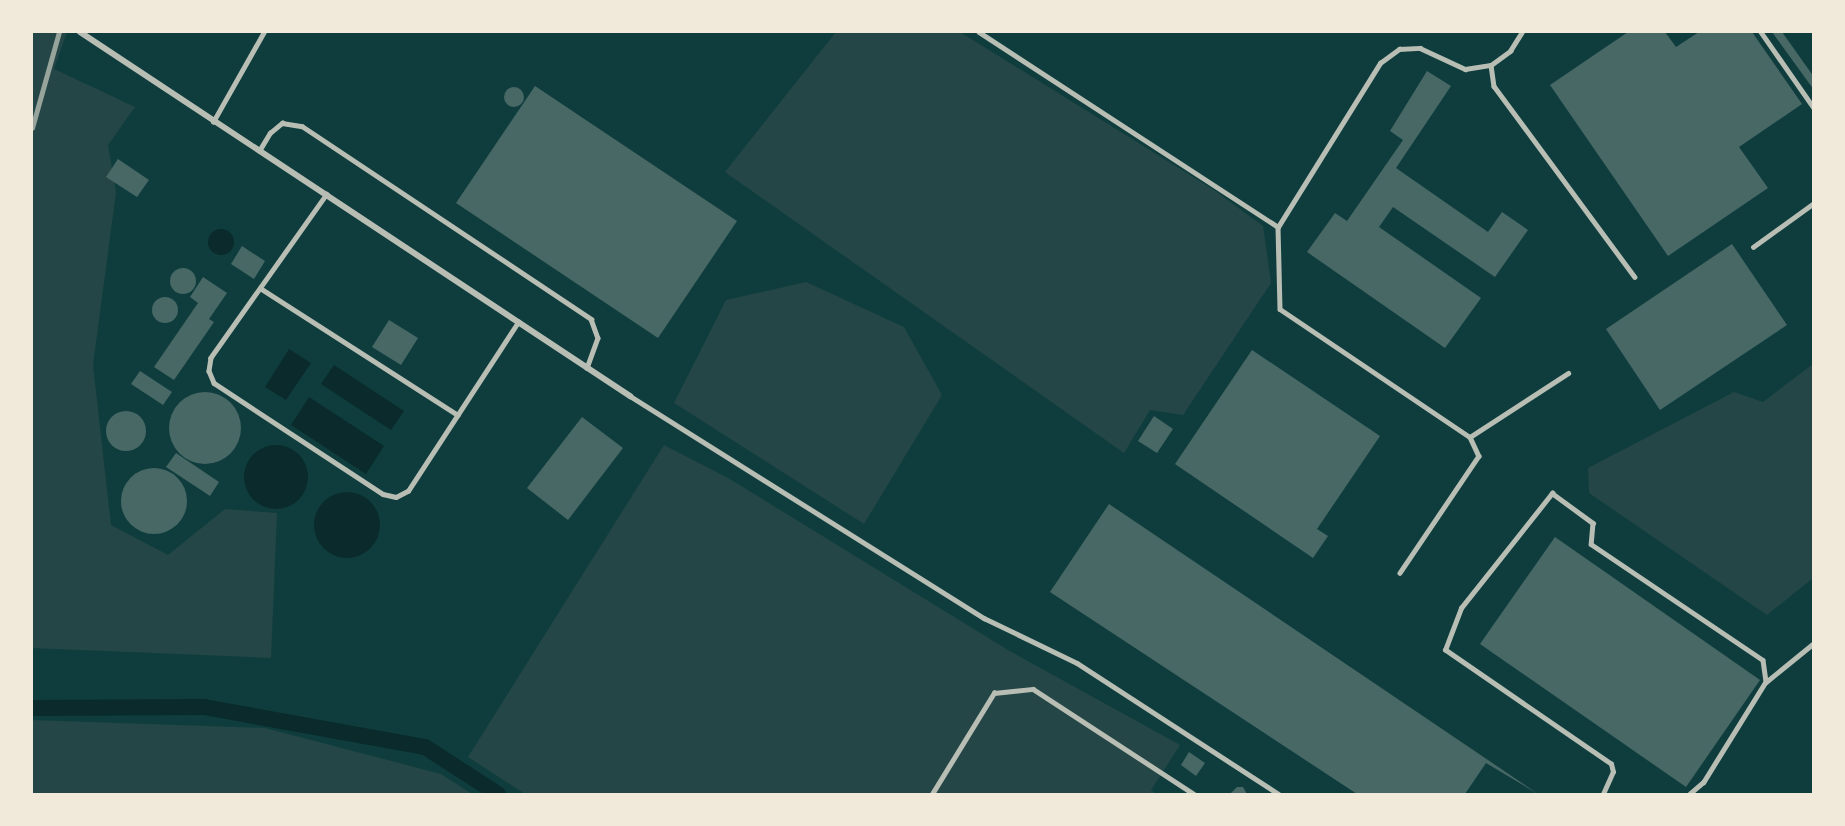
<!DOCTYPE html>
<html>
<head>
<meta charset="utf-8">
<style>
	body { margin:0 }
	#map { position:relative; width:1845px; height:826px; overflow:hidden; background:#0f3d3e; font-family:"IBM Plex Sans",sans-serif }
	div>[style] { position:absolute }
	.green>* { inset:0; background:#244646 }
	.water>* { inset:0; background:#0a2a2b }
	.round { border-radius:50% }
	.canal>* { height:16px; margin:-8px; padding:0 8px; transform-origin:8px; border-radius:8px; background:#0a2a2b }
	.building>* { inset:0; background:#486865 }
	.service>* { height:4.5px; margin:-2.25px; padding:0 2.25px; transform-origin:2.25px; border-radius:2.25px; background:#b8beb3 }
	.minor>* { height:6px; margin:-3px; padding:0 3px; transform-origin:3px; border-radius:3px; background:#b8beb3 }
	.rail>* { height:4.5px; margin:-2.25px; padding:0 2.25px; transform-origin:2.25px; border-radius:2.25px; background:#97a49c }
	span { translate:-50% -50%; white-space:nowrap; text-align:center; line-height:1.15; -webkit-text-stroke:6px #f1e9da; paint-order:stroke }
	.frame { position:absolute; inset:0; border:33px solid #f1e9da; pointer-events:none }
</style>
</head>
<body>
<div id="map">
	<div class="green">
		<div style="clip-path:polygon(32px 32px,67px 32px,54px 69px,135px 107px,108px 145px,116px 192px,93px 365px,111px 525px,168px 555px,225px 509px,277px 513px,271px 658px,32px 648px)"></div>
		<div style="clip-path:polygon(836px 32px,960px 32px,1214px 190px,1263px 226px,1271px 283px,1183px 415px,1150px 410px,1124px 453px,725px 172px)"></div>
		<div style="clip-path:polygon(806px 282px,904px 327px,942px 395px,864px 524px,674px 403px,726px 300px)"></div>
		<div style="clip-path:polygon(1813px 364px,1813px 578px,1767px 615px,1589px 493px,1588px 468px,1734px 392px,1763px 402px)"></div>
		<div style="clip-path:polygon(664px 445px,728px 478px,1008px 650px,1180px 745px,1151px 790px,1156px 794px,525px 794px,468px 757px)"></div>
		<div style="clip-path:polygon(32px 720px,265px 728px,441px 774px,472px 794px,32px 794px)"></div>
	</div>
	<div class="water">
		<div class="round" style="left:208px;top:229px;width:26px;height:26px"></div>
		<div style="clip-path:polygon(289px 349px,311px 363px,286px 400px,265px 387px)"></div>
		<div style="clip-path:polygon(334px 365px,404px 411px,391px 430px,321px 384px)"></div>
		<div style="clip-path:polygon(309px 397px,384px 446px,366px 474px,291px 425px)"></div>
		<div class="round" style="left:244px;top:445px;width:64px;height:64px"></div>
		<div class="round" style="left:314px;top:492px;width:66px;height:66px"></div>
	</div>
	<div class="canal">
		<div style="left:32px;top:708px;width:172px;rotate:-0.3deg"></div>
		<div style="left:204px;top:707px;width:225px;rotate:10.3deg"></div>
		<div style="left:425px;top:747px;width:87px;rotate:32.8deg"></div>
	</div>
	<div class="building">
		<div style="clip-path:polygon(1628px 32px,1665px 32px,1676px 47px,1699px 32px,1752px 32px,1802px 104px,1739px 147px,1768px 188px,1668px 256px,1550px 85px)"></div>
		<div style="clip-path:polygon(1772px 32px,1782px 32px,1814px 77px,1814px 90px)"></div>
		<div style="clip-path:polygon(1427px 71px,1451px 86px,1396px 168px,1488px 232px,1502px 212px,1528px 230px,1495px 277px,1393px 207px,1379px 227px,1481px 298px,1445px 348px,1307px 252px,1335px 213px,1347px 221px,1403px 140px,1390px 131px)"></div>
		<div style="clip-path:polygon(535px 86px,737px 221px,658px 338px,456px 203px)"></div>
		<div class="round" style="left:504px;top:87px;width:20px;height:20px"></div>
		<div style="clip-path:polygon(118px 159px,149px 180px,137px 197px,106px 177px)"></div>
		<div style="clip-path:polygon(1732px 244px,1787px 325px,1660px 410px,1606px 329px)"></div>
		<div style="clip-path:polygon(242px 246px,265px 261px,254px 279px,231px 264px)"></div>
		<div class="round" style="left:170px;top:268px;width:26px;height:26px"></div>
		<div style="clip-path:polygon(203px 277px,227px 293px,209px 319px,214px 322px,174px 380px,154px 367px,198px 303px,190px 297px)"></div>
		<div class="round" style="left:152px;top:297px;width:26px;height:26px"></div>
		<div style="clip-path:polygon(389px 320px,418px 338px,401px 365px,372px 347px)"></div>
		<div style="clip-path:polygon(1252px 350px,1380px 436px,1317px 529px,1328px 536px,1313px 558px,1175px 464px)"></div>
		<div style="clip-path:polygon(140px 371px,172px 392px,163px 405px,131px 384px)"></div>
		<div class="round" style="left:169px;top:392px;width:72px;height:72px"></div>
		<div class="round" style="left:106px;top:411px;width:40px;height:40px"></div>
		<div style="clip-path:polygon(1154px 416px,1173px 429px,1157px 453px,1138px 441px)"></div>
		<div style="clip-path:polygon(582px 417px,623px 448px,568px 520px,527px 488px)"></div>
		<div style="clip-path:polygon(176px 453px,219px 482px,210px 496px,166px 467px)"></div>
		<div class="round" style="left:121px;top:468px;width:66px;height:66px"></div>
		<div style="clip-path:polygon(1109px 504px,1488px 760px,1538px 794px,1486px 763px,1465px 794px,1357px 794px,1050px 592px)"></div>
		<div style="clip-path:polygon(1555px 537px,1760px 680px,1686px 787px,1480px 644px)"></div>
		<div style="clip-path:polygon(1189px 752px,1205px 763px,1196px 776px,1181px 765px)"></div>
		<div style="clip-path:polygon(1237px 787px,1243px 787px,1247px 794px,1230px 794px)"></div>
	</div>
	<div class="service">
		<div style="left:979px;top:32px;width:357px;rotate:33.1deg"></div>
		<div style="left:1278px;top:227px;width:82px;rotate:88.6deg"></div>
		<div style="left:1280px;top:309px;width:229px;rotate:34deg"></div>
		<div style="left:1470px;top:437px;width:21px;rotate:65deg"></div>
		<div style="left:1479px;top:456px;width:141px;rotate:124deg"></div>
		<div style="left:1761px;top:32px;width:93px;rotate:55.1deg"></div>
		<div style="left:1491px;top:65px;width:21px;rotate:82deg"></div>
		<div style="left:1494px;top:86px;width:237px;rotate:53.6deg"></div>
		<div style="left:213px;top:122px;width:103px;rotate:-60.5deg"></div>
		<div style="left:259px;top:151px;width:21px;rotate:-59deg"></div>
		<div style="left:270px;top:133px;width:16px;rotate:-40deg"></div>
		<div style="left:282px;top:123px;width:20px;rotate:9deg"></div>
		<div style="left:302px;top:126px;width:348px;rotate:33.7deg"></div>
		<div style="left:591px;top:319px;width:20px;rotate:70deg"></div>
		<div style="left:598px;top:338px;width:32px;rotate:110deg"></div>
		<div style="left:327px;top:194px;width:201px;rotate:125.3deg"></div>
		<div style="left:211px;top:358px;width:13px;rotate:99deg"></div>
		<div style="left:209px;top:371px;width:13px;rotate:67deg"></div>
		<div style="left:214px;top:383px;width:202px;rotate:33.3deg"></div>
		<div style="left:383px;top:494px;width:13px;rotate:13deg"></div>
		<div style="left:396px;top:497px;width:13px;rotate:-27deg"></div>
		<div style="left:408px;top:491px;width:202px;rotate:-56.9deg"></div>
		<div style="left:1278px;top:227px;width:193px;rotate:-58.1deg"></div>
		<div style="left:1380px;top:63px;width:24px;rotate:-36deg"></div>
		<div style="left:1399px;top:49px;width:21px;rotate:-3deg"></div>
		<div style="left:1420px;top:48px;width:50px;rotate:25deg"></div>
		<div style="left:1465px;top:69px;width:26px;rotate:-9deg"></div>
		<div style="left:1491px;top:65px;width:24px;rotate:-36deg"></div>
		<div style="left:1510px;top:51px;width:22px;rotate:-58deg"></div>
		<div style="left:1753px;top:247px;width:75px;rotate:-35.8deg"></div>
		<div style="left:260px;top:288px;width:235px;rotate:32.7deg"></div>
		<div style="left:630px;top:396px;width:418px;rotate:32.1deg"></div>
		<div style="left:984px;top:618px;width:103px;rotate:25.8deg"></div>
		<div style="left:1077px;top:663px;width:241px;rotate:33deg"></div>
		<div style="left:1470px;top:437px;width:117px;rotate:-33.1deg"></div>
		<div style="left:1766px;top:682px;width:62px;rotate:-39.1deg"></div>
		<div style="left:932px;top:794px;width:119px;rotate:-58.5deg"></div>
		<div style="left:994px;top:693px;width:39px;rotate:-6deg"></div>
		<div style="left:1033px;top:689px;width:192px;rotate:33.1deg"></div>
		<div style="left:1603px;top:794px;width:24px;rotate:-66deg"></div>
		<div style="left:1613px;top:772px;width:8px;rotate:-104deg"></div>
		<div style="left:1611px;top:764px;width:201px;rotate:-145.5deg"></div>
		<div style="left:1445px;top:650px;width:45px;rotate:-69.1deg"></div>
		<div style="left:1461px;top:608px;width:147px;rotate:-51.6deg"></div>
		<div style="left:1552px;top:493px;width:51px;rotate:36.2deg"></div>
		<div style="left:1593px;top:523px;width:21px;rotate:95deg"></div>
		<div style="left:1591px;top:544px;width:207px;rotate:34deg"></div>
		<div style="left:1763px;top:660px;width:22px;rotate:82deg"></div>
		<div style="left:1766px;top:682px;width:118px;rotate:121.8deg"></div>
		<div style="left:1704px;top:782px;width:18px;rotate:139deg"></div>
	</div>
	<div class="minor">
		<div style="left:80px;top:32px;width:660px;rotate:33.5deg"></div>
	</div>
	<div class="rail">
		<div style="left:32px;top:128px;width:100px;rotate:-74.3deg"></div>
	</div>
	<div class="frame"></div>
</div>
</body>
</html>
